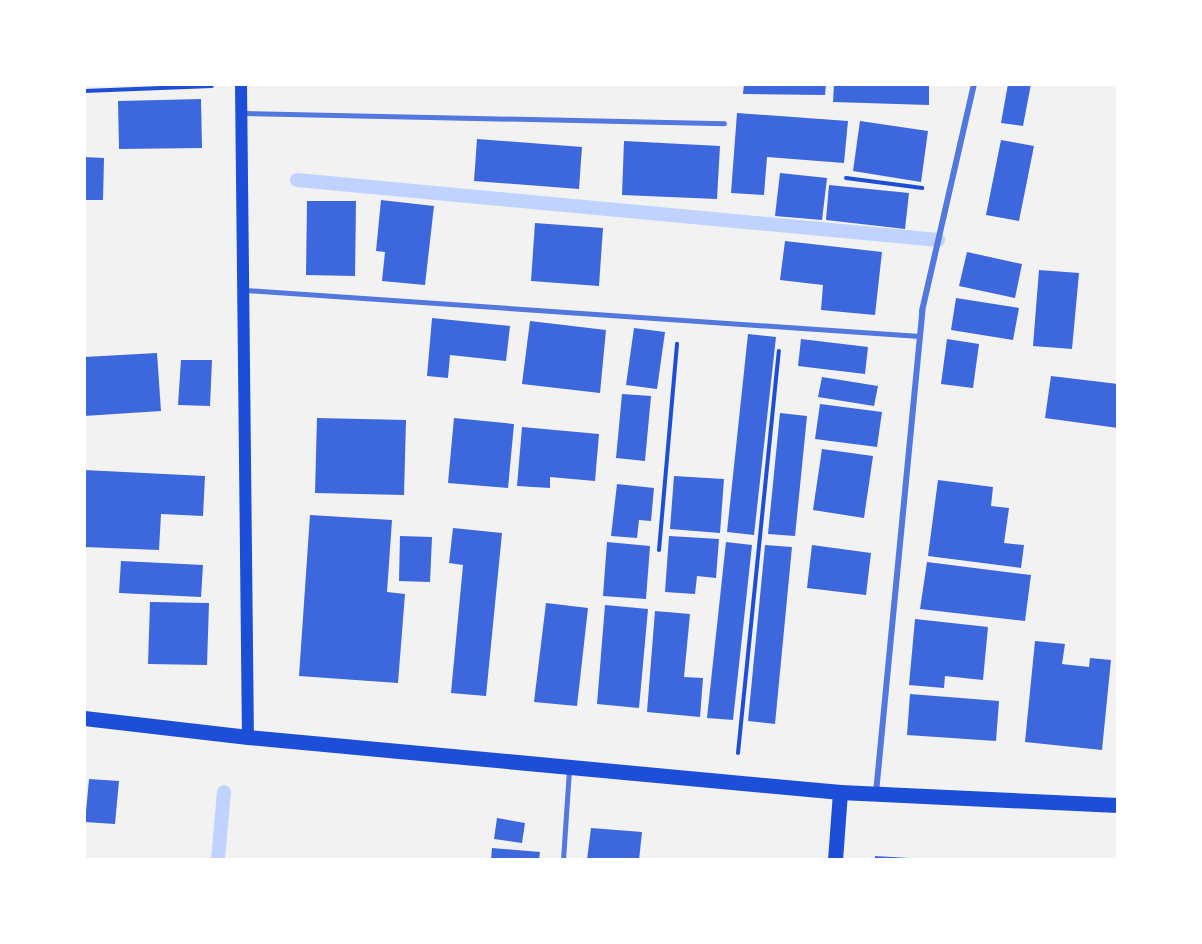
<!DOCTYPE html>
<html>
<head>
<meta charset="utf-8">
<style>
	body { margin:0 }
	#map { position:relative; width:1202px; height:944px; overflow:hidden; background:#f2f2f2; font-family:"Varela Round",sans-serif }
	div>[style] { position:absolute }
	.stream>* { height:14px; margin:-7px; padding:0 7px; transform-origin:7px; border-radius:7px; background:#bfd3fe }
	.building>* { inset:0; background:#3d67dc }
	.path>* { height:4px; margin:-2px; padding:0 2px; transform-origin:2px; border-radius:2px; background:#1d4ed8 }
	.service>* { height:4.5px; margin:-2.25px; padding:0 2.25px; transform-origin:2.25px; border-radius:2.25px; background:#5277de }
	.minor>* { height:6px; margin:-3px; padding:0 3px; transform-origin:3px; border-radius:3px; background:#5277de }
	.secondary>* { height:12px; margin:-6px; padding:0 6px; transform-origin:6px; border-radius:6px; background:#1d4ed8 }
	.primary>* { height:15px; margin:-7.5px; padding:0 7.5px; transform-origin:7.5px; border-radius:7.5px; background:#1d4ed8 }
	span { translate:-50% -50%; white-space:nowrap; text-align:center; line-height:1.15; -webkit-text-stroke:4.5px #fff; paint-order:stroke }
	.frame { position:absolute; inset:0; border:86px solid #fff; pointer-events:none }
</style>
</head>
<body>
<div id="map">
	<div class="stream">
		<div style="left:297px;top:180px;width:644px;rotate:5.35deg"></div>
		<div style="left:218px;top:860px;width:68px;rotate:-85deg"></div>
	</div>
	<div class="building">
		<div style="clip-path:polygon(744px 84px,826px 84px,825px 95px,743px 94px)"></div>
		<div style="clip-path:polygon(834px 84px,929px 84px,929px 105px,833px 102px)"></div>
		<div style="clip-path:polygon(1008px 84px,1031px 84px,1023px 126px,1001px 123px)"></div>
		<div style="clip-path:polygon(201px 99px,202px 148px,119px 149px,118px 101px)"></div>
		<div style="clip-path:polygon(737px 113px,848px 121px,844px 163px,767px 157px,764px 195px,731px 193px)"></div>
		<div style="clip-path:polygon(860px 121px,928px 131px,921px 182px,853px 171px)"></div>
		<div style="clip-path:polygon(477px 139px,582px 147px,579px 189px,474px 181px)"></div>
		<div style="clip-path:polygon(1001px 140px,1034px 146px,1019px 221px,986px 215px)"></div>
		<div style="clip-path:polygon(624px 141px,720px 146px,717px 199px,622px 195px)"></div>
		<div style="clip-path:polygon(84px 157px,104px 158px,103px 200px,84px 200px)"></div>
		<div style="clip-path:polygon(780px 173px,827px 178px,822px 220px,775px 216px)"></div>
		<div style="clip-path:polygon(829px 185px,909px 193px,905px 229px,826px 220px)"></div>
		<div style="clip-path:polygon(381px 200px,434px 206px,425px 285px,382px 281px,385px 252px,376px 251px)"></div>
		<div style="clip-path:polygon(307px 201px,356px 201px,355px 276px,306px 275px)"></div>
		<div style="clip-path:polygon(535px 223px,603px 228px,599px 286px,531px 281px)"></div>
		<div style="clip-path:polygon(785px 241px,882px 252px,875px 315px,821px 310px,823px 285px,780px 280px)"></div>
		<div style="clip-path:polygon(967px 252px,1022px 264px,1015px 298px,959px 286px)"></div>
		<div style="clip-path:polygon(1039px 270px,1079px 273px,1072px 349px,1033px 346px)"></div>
		<div style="clip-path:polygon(956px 298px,1019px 308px,1013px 340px,951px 330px)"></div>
		<div style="clip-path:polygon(432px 318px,510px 326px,506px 361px,450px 355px,448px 378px,427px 376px)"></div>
		<div style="clip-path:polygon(530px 321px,606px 330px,600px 393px,522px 384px)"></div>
		<div style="clip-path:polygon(634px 328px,665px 332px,657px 389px,626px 385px)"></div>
		<div style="clip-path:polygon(748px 334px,776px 337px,754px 535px,727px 532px)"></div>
		<div style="clip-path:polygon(801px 339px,868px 347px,865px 374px,798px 366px)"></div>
		<div style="clip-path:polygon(947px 339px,979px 344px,973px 388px,941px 384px)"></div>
		<div style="clip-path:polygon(157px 353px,161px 411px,84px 416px,84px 357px)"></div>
		<div style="clip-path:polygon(181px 360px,212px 360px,210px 406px,178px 405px)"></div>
		<div style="clip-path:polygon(1051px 376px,1118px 384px,1118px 428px,1045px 418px)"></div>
		<div style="clip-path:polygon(822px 377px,878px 386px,874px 406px,818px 397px)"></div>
		<div style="clip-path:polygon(622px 394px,651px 396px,645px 461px,616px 458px)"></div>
		<div style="clip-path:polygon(820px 404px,882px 412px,877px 447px,815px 439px)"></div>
		<div style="clip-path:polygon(780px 413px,807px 416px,795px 536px,768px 534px)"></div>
		<div style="clip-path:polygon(317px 418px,406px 420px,404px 495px,315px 493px)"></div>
		<div style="clip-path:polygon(454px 418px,514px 424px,508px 488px,448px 483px)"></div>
		<div style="clip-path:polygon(522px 427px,599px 434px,595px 481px,550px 477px,550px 488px,517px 486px)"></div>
		<div style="clip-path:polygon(822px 449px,873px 456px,864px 518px,813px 510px)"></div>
		<div style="clip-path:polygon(84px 470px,205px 476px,203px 516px,161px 514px,159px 550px,84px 547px)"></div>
		<div style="clip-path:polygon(674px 476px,724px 479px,720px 533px,670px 529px)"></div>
		<div style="clip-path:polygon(938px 480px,993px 487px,991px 506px,1009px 508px,1004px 543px,1024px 545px,1021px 568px,928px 556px)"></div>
		<div style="clip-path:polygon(617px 484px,654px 488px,651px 521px,639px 520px,637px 538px,611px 536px)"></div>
		<div style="clip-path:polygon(310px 515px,392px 520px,387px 592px,405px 594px,398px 683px,299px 676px)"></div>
		<div style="clip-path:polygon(453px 528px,502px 533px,486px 696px,451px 693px,463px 565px,449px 563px)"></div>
		<div style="clip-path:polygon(400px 536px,432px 537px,430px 582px,399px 581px)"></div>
		<div style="clip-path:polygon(669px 536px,719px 539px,716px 578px,697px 576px,695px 594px,665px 592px)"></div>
		<div style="clip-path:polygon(607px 542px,650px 546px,646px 599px,603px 596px)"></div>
		<div style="clip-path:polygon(726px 542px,752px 545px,733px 720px,707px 718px)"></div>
		<div style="clip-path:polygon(765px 545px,792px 547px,775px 724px,748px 721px)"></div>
		<div style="clip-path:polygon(812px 545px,871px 553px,866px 595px,807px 588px)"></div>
		<div style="clip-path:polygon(121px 561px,203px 565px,201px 597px,119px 593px)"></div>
		<div style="clip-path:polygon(927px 562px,1031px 575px,1025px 621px,920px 609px)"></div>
		<div style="clip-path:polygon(150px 602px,209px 603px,207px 665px,148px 664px)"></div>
		<div style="clip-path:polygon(546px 603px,588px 608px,577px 706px,534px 702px)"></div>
		<div style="clip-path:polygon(605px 605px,648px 609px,639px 708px,597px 704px)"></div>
		<div style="clip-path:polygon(655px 611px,690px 614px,684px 677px,703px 678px,700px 717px,647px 712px)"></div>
		<div style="clip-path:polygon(915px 619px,988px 627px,983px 680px,945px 676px,944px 688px,909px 685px)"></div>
		<div style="clip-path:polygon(1035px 641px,1065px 644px,1062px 664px,1089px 667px,1090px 658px,1111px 660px,1102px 750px,1025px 742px)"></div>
		<div style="clip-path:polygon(910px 694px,999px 701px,996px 741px,907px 735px)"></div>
		<div style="clip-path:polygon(89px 779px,119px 781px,115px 824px,85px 822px)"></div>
		<div style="clip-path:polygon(497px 818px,525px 823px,522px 843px,494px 839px)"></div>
		<div style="clip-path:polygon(591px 828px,642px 832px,639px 860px,587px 860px)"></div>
		<div style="clip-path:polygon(492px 848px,540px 852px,539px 860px,491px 860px)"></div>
		<div style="clip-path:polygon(875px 856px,909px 858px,909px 860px,875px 860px)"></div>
	</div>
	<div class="path">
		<div style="left:84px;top:91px;width:128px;rotate:-2.2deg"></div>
		<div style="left:846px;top:178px;width:77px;rotate:7.5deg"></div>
		<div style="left:659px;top:550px;width:207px;rotate:-85deg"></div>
		<div style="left:738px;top:753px;width:404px;rotate:-84.2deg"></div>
	</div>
	<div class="service">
		<div style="left:241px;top:113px;width:483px;rotate:1.2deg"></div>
		<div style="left:246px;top:290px;width:675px;rotate:3.91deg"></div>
		<div style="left:563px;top:860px;width:90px;rotate:-86.2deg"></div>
	</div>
	<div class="minor">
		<div style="left:876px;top:793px;width:484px;rotate:-84.5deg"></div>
		<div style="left:922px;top:311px;width:233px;rotate:-77.1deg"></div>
	</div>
	<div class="secondary">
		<div style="left:241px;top:84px;width:653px;rotate:89.39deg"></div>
	</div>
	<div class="primary">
		<div style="left:84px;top:718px;width:165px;rotate:6.6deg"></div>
		<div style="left:248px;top:737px;width:595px;rotate:5.31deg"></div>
		<div style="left:840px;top:792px;width:278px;rotate:2.7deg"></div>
		<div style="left:835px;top:860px;width:68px;rotate:-85.8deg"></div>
	</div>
	<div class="frame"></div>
</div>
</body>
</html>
